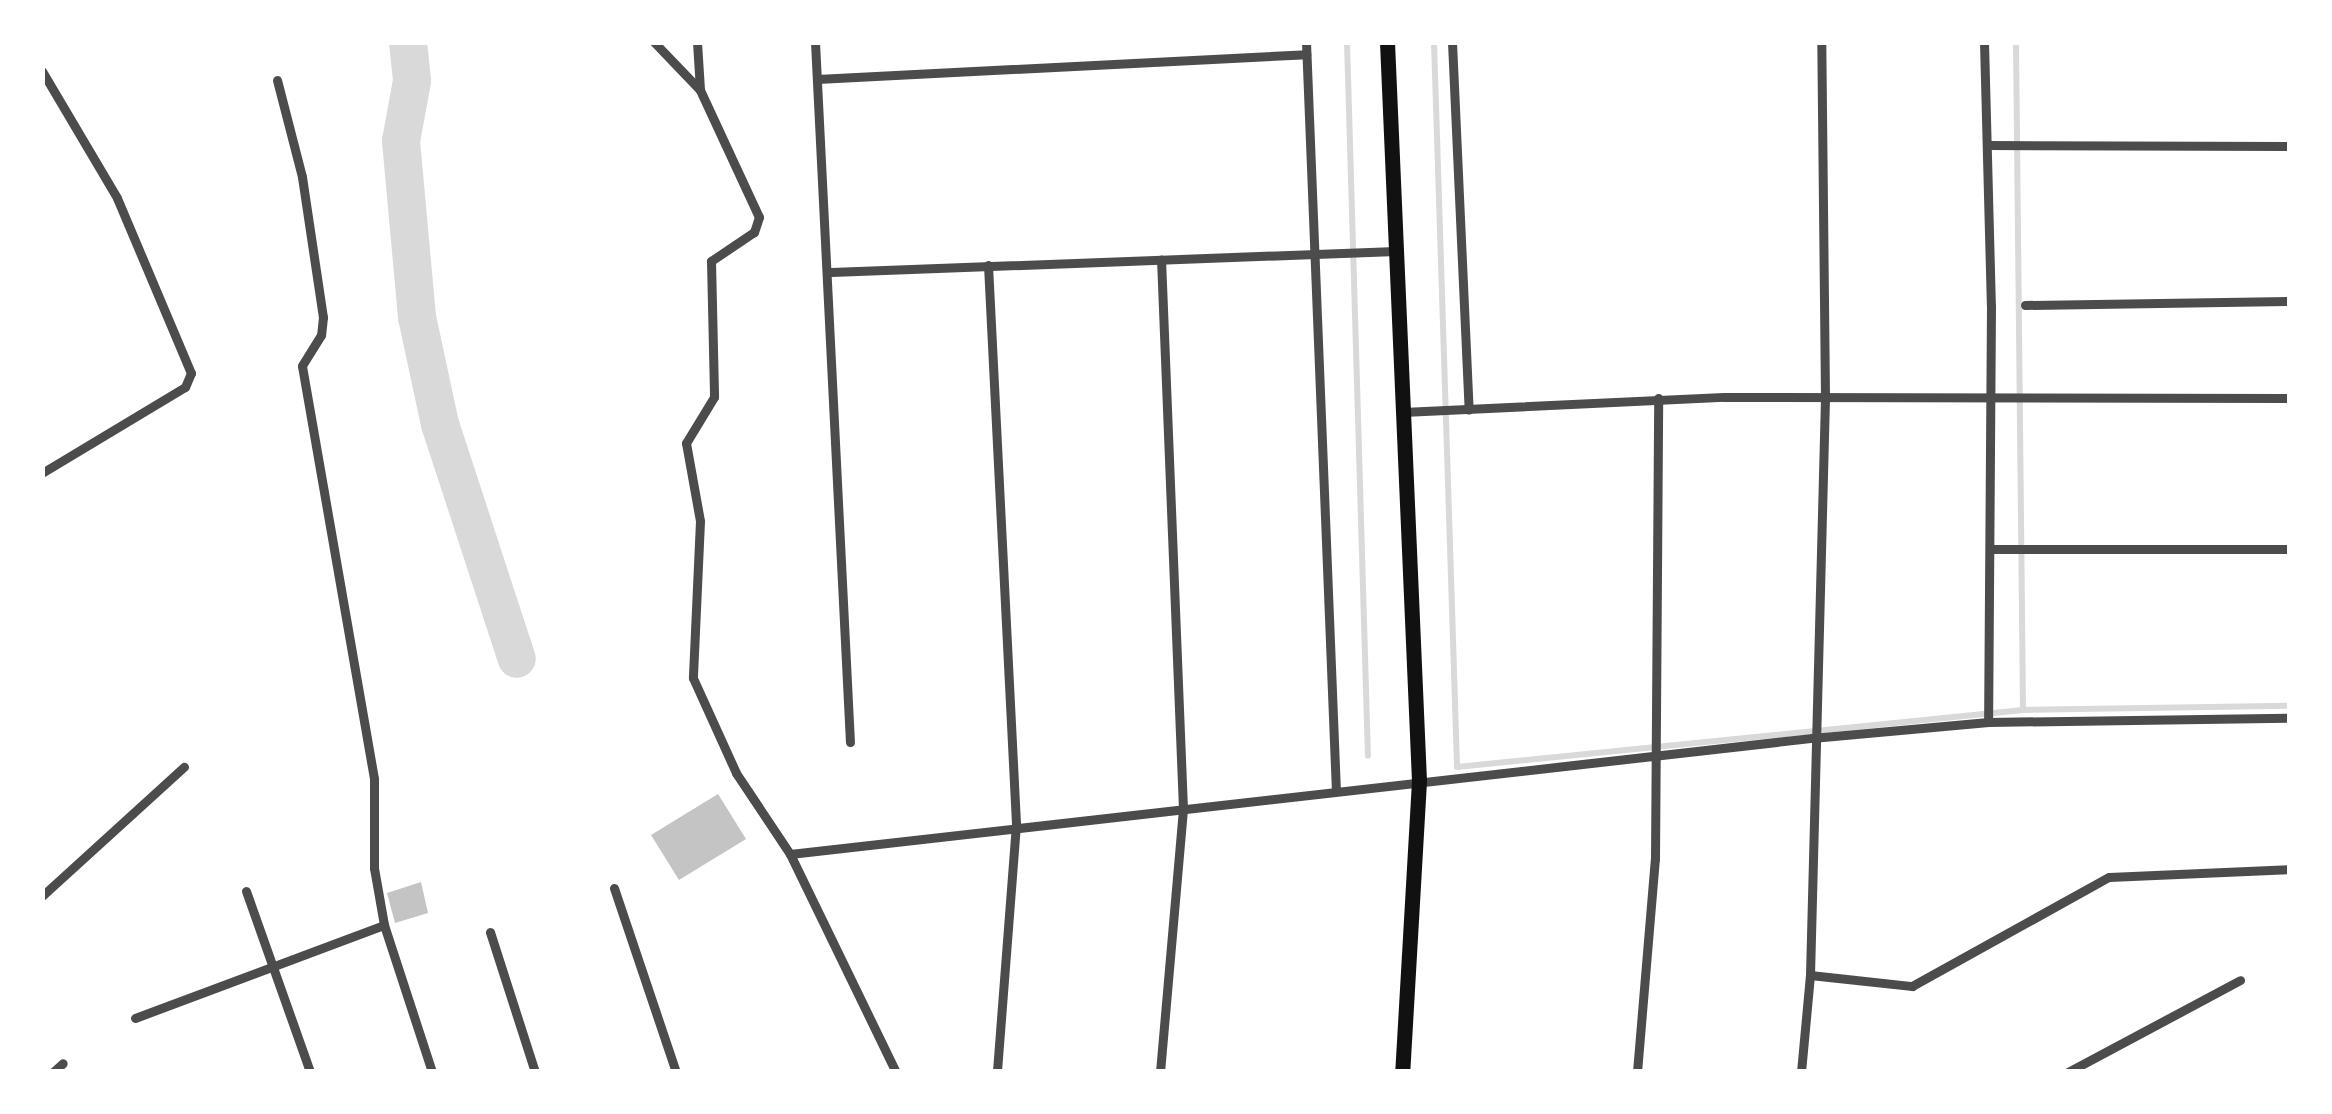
<!DOCTYPE html>
<html>
<head>
<meta charset="utf-8">
<style>
	body { margin:0 }
	#map { position:relative; width:2332px; height:1114px; overflow:hidden; background:#fff; font-family:"Asap Condensed",sans-serif }
	div>[style] { position:absolute }
	.stream>* { height:6px; margin:-3px; padding:0 3px; transform-origin:3px; border-radius:3px; background:#d9d9d9 }
	.river>* { height:38px; margin:-19px; padding:0 19px; transform-origin:19px; border-radius:19px; background:#d9d9d9 }
	.building>* { inset:0; background:#c4c4c4 }
	.minor>* { height:9px; margin:-4.5px; padding:0 4.5px; transform-origin:4.5px; border-radius:4.5px; background:#4c4c4c }
	.primary>* { height:15px; margin:-7.5px; padding:0 7.5px; transform-origin:7.5px; border-radius:7.5px; background:#111 }
	span { translate:-50% -50%; white-space:nowrap; text-align:center; line-height:1.15; -webkit-text-stroke:8px #fff; paint-order:stroke }
	.frame { position:absolute; inset:0; border:45px solid #fff; pointer-events:none }
</style>
</head>
<body>
<div id="map">
	<div class="stream">
		<div style="left:1347px;top:42px;width:714px;rotate:88.32deg"></div>
		<div style="left:1434px;top:42px;width:725px;rotate:88.18deg"></div>
		<div style="left:1457px;top:767px;width:569px;rotate:-5.75deg"></div>
		<div style="left:2023px;top:710px;width:267px;rotate:-0.9deg"></div>
		<div style="left:2016px;top:42px;width:668px;rotate:89.4deg"></div>
	</div>
	<div class="river">
		<div style="left:408px;top:42px;width:39px;rotate:84deg"></div>
		<div style="left:412px;top:81px;width:61px;rotate:100.4deg"></div>
		<div style="left:401px;top:141px;width:177px;rotate:84.8deg"></div>
		<div style="left:417px;top:317px;width:109px;rotate:77.9deg"></div>
		<div style="left:440px;top:424px;width:247px;rotate:71.9deg"></div>
	</div>
	<div class="building">
		<div style="clip-path:polygon(718px 794px,746px 839px,679px 880px,651px 835px)"></div>
		<div style="clip-path:polygon(421px 882px,428px 913px,395px 923px,387px 893px)"></div>
	</div>
	<div class="minor">
		<div style="left:654px;top:42px;width:66px;rotate:46.2deg"></div>
		<div style="left:697px;top:42px;width:48px;rotate:86.4deg"></div>
		<div style="left:700px;top:90px;width:140px;rotate:65.1deg"></div>
		<div style="left:759px;top:217px;width:16px;rotate:108deg"></div>
		<div style="left:754px;top:232px;width:52px;rotate:146deg"></div>
		<div style="left:711px;top:261px;width:136px;rotate:88.7deg"></div>
		<div style="left:714px;top:397px;width:54px;rotate:121.3deg"></div>
		<div style="left:686px;top:443px;width:79px;rotate:79.8deg"></div>
		<div style="left:700px;top:521px;width:157px;rotate:92.6deg"></div>
		<div style="left:693px;top:678px;width:104px;rotate:65.6deg"></div>
		<div style="left:736px;top:773px;width:97px;rotate:56.3deg"></div>
		<div style="left:790px;top:854px;width:242px;rotate:64.1deg"></div>
		<div style="left:815px;top:42px;width:701px;rotate:87.14deg"></div>
		<div style="left:1306px;top:42px;width:750px;rotate:87.71deg"></div>
		<div style="left:1452px;top:42px;width:368px;rotate:87.4deg"></div>
		<div style="left:1984px;top:42px;width:264px;rotate:88.5deg"></div>
		<div style="left:1991px;top:306px;width:416px;rotate:90.4deg"></div>
		<div style="left:42px;top:71px;width:147px;rotate:59.4deg"></div>
		<div style="left:117px;top:198px;width:190px;rotate:67.1deg"></div>
		<div style="left:191px;top:373px;width:15px;rotate:113deg"></div>
		<div style="left:185px;top:387px;width:167px;rotate:149deg"></div>
		<div style="left:817px;top:79px;width:490px;rotate:-2.9deg"></div>
		<div style="left:277px;top:80px;width:100px;rotate:75.5deg"></div>
		<div style="left:302px;top:177px;width:142px;rotate:81.5deg"></div>
		<div style="left:323px;top:317px;width:18px;rotate:96deg"></div>
		<div style="left:321px;top:335px;width:36px;rotate:122deg"></div>
		<div style="left:302px;top:366px;width:419px;rotate:80.1deg"></div>
		<div style="left:374px;top:779px;width:89px;rotate:90deg"></div>
		<div style="left:374px;top:868px;width:58px;rotate:80deg"></div>
		<div style="left:384px;top:925px;width:155px;rotate:71.9deg"></div>
		<div style="left:1987px;top:145px;width:303px;rotate:0.2deg"></div>
		<div style="left:988px;top:265px;width:560px;rotate:87.13deg"></div>
		<div style="left:1016px;top:824px;width:249px;rotate:94.4deg"></div>
		<div style="left:831px;top:272px;width:565px;rotate:-2.13deg"></div>
		<div style="left:2025px;top:305px;width:265px;rotate:-0.9deg"></div>
		<div style="left:1403px;top:412px;width:321px;rotate:-2.7deg"></div>
		<div style="left:1724px;top:397px;width:566px;rotate:0.1deg"></div>
		<div style="left:1990px;top:549px;width:300px"></div>
		<div style="left:790px;top:854px;width:1029px;rotate:-6.48deg"></div>
		<div style="left:1812px;top:738px;width:177px;rotate:-5.2deg"></div>
		<div style="left:1988px;top:722px;width:302px;rotate:-0.8deg"></div>
		<div style="left:614px;top:888px;width:194px;rotate:71.4deg"></div>
		<div style="left:246px;top:891px;width:192px;rotate:70.5deg"></div>
		<div style="left:42px;top:896px;width:192px;rotate:-42.3deg"></div>
		<div style="left:490px;top:932px;width:147px;rotate:72.2deg"></div>
		<div style="left:1810px;top:975px;width:103px;rotate:6.2deg"></div>
		<div style="left:1912px;top:986px;width:225px;rotate:-29deg"></div>
		<div style="left:2109px;top:877px;width:181px;rotate:-2.5deg"></div>
		<div style="left:135px;top:1018px;width:266px;rotate:-20.5deg"></div>
		<div style="left:53px;top:1072px;width:13px;rotate:-42deg"></div>
		<div style="left:1160px;top:1072px;width:264px;rotate:-85deg"></div>
		<div style="left:1183px;top:809px;width:550px;rotate:-92.29deg"></div>
		<div style="left:1637px;top:1072px;width:214px;rotate:-85.2deg"></div>
		<div style="left:1655px;top:859px;width:461px;rotate:-89.6deg"></div>
		<div style="left:1801px;top:1072px;width:97px;rotate:-84.7deg"></div>
		<div style="left:1810px;top:975px;width:578px;rotate:-88.51deg"></div>
		<div style="left:1825px;top:397px;width:355px;rotate:-90.6deg"></div>
		<div style="left:2068px;top:1072px;width:195px;rotate:-28.1deg"></div>
	</div>
	<div class="primary">
		<div style="left:1387px;top:42px;width:740px;rotate:87.52deg"></div>
		<div style="left:1419px;top:781px;width:291px;rotate:93.3deg"></div>
	</div>
	<div class="frame"></div>
</div>
</body>
</html>
